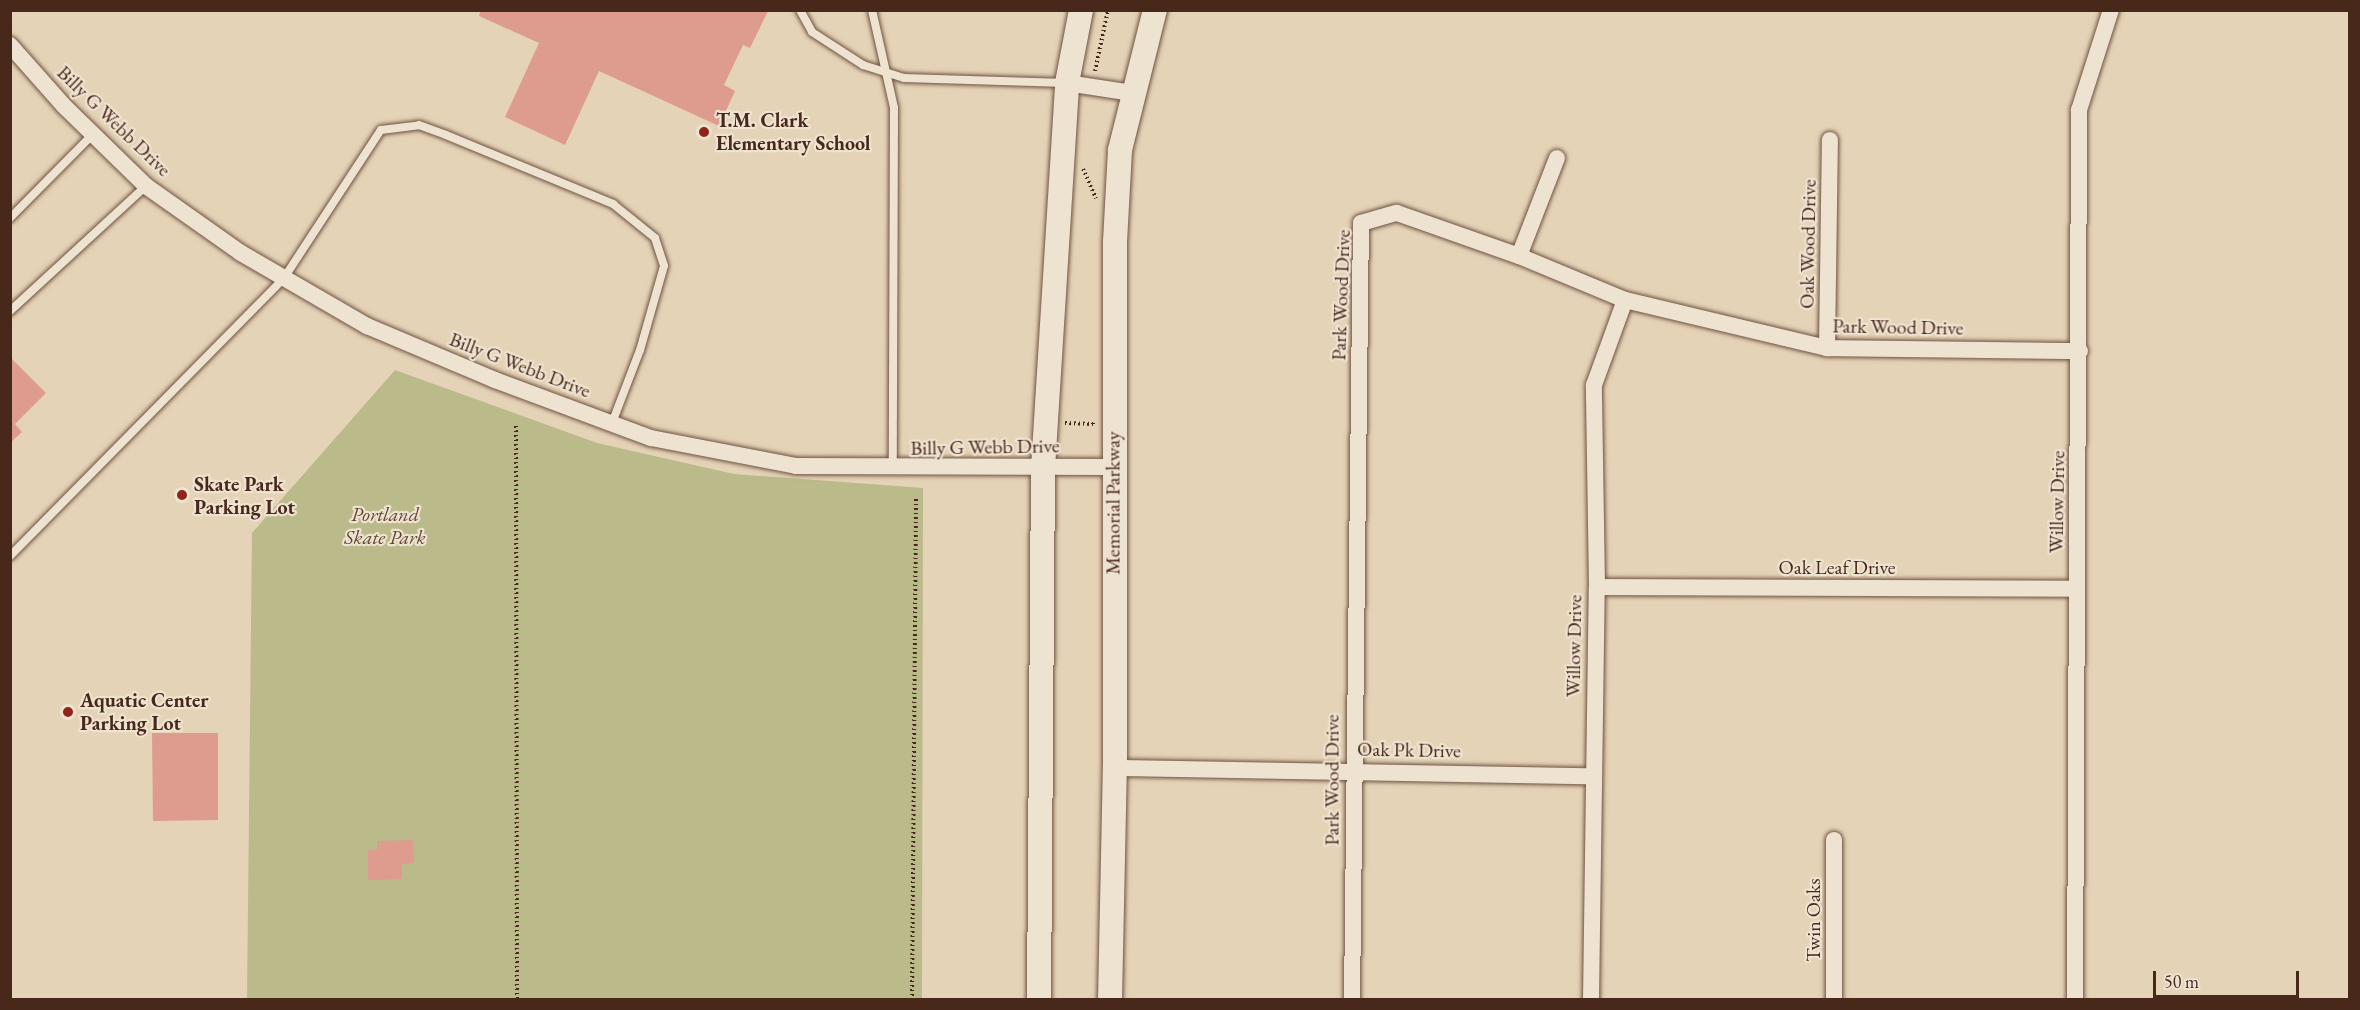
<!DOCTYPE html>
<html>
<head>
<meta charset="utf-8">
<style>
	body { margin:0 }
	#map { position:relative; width:2360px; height:1010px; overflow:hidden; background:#e5d3b7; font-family:"EB Garamond",serif }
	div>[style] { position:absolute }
	.green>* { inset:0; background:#bbba8a }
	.building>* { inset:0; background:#dd9c8e }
	.path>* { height:4px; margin-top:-2px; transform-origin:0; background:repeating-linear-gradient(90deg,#48281b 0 1.5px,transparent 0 4.5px) }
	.roads { filter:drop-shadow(0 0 2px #6f5342) drop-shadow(0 0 2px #6f5342) }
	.lane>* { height:8px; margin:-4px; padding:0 4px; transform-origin:4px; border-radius:4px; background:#eee2d0 }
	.street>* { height:16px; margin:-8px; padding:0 8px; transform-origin:8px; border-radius:8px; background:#eee2d0 }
	.secondary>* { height:24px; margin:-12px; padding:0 12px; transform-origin:12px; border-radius:12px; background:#eee2d0 }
	.dots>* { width:16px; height:16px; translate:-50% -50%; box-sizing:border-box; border:3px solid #eee2d0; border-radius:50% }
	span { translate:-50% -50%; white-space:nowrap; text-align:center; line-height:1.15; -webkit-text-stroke:4.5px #eee2d0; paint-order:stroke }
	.poi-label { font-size:20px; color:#48281b; font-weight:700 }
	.left { translate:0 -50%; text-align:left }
	.street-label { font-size:20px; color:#48281b }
	.park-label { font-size:20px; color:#5f4531; font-style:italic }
	.frame { position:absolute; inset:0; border:12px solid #48281b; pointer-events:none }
	.scale { position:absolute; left:2153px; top:971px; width:146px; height:27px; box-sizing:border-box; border:3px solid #48281b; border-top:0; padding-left:8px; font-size:18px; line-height:21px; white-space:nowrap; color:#48281b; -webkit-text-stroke:4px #eee2d0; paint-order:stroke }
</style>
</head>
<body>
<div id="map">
	<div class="green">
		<div style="clip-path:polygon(395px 370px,597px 443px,734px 474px,923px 488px,922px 999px,247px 1000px,252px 533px)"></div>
	</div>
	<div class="building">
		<div style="clip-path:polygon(481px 10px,766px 10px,768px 11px,750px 48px,743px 45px,724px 85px,735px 91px,719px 126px,599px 71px,565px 145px,505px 117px,539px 43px,479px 16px)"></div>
		<div style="clip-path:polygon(10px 357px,46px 393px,15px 424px,22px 432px,10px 443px)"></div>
		<div style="clip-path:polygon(152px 733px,218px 733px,218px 820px,153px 821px)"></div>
		<div style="clip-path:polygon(413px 840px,414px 863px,402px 864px,402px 879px,368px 880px,368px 850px,377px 850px,377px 841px)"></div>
	</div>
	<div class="path">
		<div style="left:1095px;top:71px;width:62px;rotate:-78deg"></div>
		<div style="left:1083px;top:169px;width:32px;rotate:66deg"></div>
		<div style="left:1065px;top:423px;width:28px;rotate:2deg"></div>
		<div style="left:1093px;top:424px;width:4px;rotate:-90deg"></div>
		<div style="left:516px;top:426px;width:574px;rotate:89.9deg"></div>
		<div style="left:912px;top:1000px;width:503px;rotate:-89.54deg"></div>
	</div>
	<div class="roads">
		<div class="lane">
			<div style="left:800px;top:10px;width:25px;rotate:61deg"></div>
			<div style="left:812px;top:32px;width:61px;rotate:32.9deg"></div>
			<div style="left:863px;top:65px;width:43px;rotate:17.6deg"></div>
			<div style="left:904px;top:78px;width:162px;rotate:1.8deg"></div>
			<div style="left:872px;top:10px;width:100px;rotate:77.3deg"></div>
			<div style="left:894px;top:108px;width:361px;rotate:90.2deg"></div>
			<div style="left:10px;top:218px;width:118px;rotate:-45.3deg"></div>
			<div style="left:10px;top:311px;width:185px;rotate:-42.6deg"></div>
			<div style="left:10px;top:556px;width:390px;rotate:-45.4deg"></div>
			<div style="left:284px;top:278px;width:177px;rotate:-56.8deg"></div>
			<div style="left:381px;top:130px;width:38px;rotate:-7deg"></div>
			<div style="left:419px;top:125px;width:29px;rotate:20deg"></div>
			<div style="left:446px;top:135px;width:181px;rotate:22.4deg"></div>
			<div style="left:613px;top:204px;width:54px;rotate:39deg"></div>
			<div style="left:655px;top:238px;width:29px;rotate:72deg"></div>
			<div style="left:664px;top:266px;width:87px;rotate:105.9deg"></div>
			<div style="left:640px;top:350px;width:78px;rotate:111deg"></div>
		</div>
		<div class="street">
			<div style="left:10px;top:45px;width:81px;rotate:48.5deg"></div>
			<div style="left:64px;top:106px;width:115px;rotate:44.3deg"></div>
			<div style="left:146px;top:186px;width:116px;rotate:35.2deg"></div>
			<div style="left:241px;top:253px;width:146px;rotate:30.1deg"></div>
			<div style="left:367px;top:326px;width:139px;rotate:22.9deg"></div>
			<div style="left:495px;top:380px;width:166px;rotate:20.4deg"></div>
			<div style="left:651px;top:438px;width:148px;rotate:10.9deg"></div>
			<div style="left:796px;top:466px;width:317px;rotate:0.2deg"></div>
			<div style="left:1067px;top:83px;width:66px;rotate:8.7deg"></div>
			<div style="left:1519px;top:256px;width:105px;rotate:-68.8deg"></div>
			<div style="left:1827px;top:348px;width:208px;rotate:-89.2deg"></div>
			<div style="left:1597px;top:587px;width:480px;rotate:0.2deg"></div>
			<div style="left:1115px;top:768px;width:478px;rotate:1deg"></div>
			<div style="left:1834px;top:840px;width:160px;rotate:90deg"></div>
			<div style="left:1352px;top:1000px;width:777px;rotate:-89.34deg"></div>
			<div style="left:1361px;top:223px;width:37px;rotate:-16deg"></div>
			<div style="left:1397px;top:213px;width:129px;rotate:19.4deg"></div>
			<div style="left:1519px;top:256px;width:115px;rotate:22.5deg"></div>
			<div style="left:1625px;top:300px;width:208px;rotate:13.4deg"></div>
			<div style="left:1827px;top:348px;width:253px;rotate:0.7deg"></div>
			<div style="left:1591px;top:1000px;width:413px;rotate:-89.2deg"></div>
			<div style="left:1597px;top:587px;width:202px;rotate:-90.9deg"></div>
			<div style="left:1594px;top:385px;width:90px;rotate:-70deg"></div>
			<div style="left:2075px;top:1000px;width:890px;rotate:-89.74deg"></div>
			<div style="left:2079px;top:110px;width:105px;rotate:-72.3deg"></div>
		</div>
		<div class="secondary">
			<div style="left:1039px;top:1000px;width:532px;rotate:-89.57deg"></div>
			<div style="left:1043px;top:468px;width:386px;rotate:-86.4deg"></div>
			<div style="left:1067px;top:83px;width:74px;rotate:-79.1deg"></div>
			<div style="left:1110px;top:1000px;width:232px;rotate:-88.8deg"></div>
			<div style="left:1115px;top:768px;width:526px;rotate:-90deg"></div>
			<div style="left:1115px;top:242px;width:92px;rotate:-86.9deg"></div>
			<div style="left:1120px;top:150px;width:144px;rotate:-76deg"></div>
		</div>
	</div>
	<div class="dots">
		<div style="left:704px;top:132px;background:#8f2418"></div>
		<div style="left:182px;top:495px;background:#8f2418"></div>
		<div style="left:68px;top:712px;background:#8f2418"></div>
	</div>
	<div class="poi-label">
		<span class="left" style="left:716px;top:132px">T.M. Clark<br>Elementary School</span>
		<span class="left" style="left:194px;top:496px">Skate Park<br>Parking Lot</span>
		<span class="left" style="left:80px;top:712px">Aquatic Center<br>Parking Lot</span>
	</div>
	<div class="street-label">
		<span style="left:114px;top:121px;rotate:44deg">Billy G Webb Drive</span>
		<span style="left:1808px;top:244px;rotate:-89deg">Oak Wood Drive</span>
		<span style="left:1341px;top:295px;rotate:-88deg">Park Wood Drive</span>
		<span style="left:1898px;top:327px;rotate:1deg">Park Wood Drive</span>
		<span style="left:520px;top:365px;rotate:21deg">Billy G Webb Drive</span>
		<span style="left:985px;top:447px;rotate:-1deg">Billy G Webb Drive</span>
		<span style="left:2057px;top:502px;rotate:-89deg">Willow Drive</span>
		<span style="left:1113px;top:503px;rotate:-90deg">Memorial Parkway</span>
		<span style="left:1837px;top:567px">Oak Leaf Drive</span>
		<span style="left:1574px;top:646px;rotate:-89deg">Willow Drive</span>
		<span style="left:1409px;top:750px;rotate:1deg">Oak Pk Drive</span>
		<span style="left:1332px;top:780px;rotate:-90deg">Park Wood Drive</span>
		<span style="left:1813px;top:920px;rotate:-90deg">Twin Oaks</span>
	</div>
	<div class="park-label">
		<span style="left:385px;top:526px">Portland<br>Skate Park</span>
	</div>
	<div class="frame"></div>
	<div class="scale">50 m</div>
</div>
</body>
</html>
